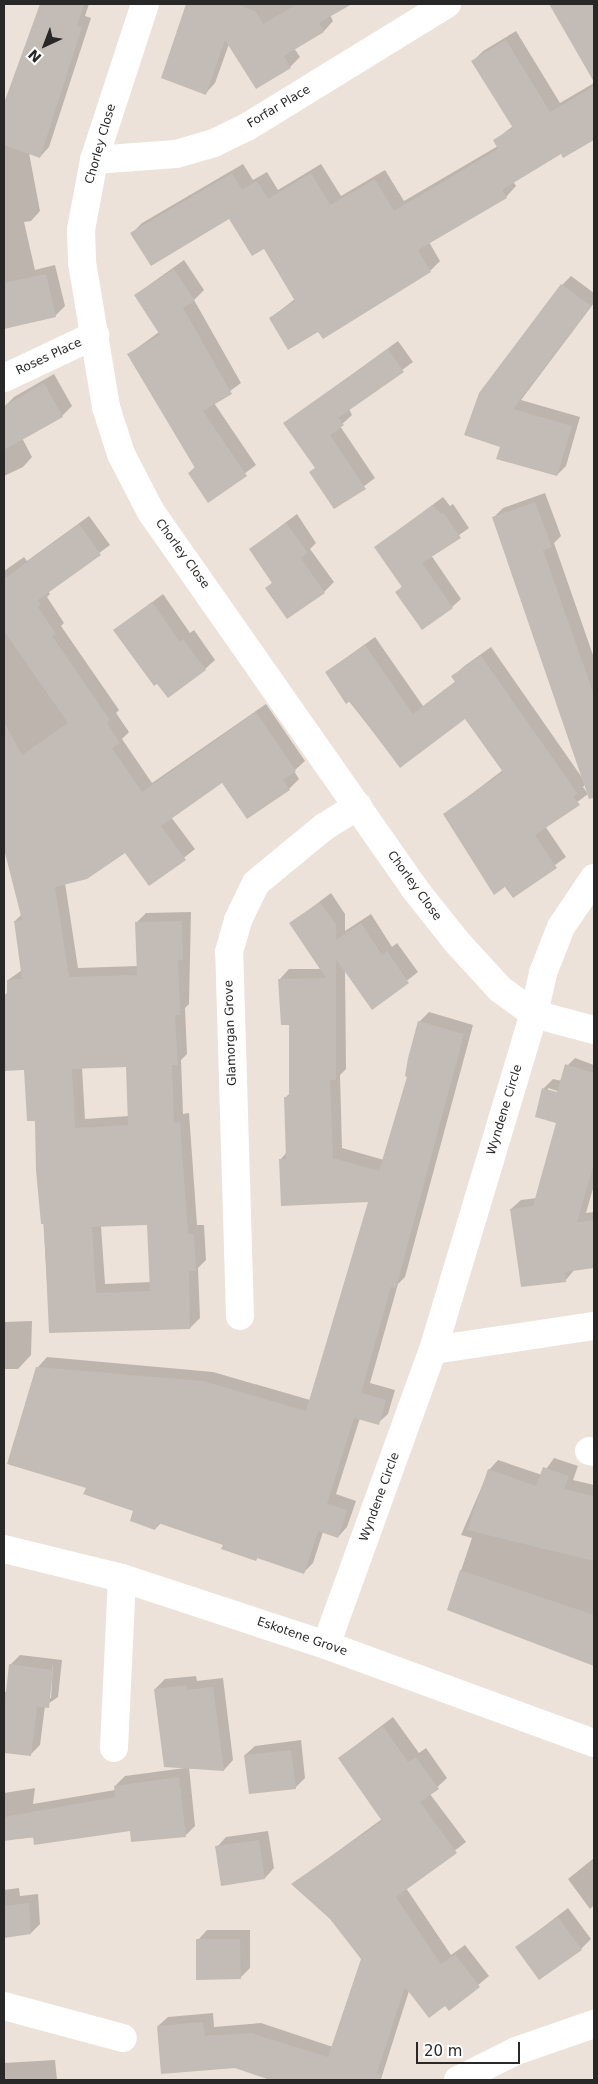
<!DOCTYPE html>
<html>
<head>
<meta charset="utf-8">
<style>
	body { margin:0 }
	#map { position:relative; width:598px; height:2084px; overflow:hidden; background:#ece2d9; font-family:"DejaVu Sans",sans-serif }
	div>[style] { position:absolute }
	.shadow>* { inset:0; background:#0003 }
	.building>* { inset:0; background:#c3bcb6 }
	.street>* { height:28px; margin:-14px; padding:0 14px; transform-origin:14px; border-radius:14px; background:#fff }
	span { translate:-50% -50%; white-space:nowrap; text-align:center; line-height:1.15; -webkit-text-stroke:4.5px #fff; paint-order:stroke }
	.street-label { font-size:12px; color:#282828 }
	.frame { position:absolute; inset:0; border:5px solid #282828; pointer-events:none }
	.north { position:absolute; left:20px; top:20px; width:50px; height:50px; -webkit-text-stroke:4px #fff; paint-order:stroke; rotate:223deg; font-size:14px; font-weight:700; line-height:20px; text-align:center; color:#282828 }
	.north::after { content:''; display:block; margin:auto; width:18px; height:22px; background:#282828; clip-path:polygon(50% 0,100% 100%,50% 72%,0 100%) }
	.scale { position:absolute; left:416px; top:2042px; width:104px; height:22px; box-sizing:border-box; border:2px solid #282828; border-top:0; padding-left:6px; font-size:15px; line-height:18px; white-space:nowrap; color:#282828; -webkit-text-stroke:4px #fff; paint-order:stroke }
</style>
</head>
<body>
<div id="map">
	<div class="shadow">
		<div style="clip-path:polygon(42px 4px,89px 4px,85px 16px,91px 18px,49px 147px,40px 157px,29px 153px,40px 211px,31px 221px,24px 222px,35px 270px,55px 265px,65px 306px,55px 316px,4px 327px,4px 123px)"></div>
		<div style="clip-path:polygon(188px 4px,350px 4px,330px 15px,333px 21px,324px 31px,294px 48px,300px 57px,290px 67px,229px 44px,215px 83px,206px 93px,163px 77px)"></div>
		<div style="clip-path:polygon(555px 4px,594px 4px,594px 78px,552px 7px)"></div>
		<div style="clip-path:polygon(516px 31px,560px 103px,594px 83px,594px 139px,563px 156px,561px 153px,513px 181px,516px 186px,506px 197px,429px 242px,440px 261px,430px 271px,319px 330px,270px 318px,295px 299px,264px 247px,229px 217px,132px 233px,142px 223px,243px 164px,253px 180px,267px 172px,278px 190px,321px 164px,341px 196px,385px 170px,404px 201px,498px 146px,495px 140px,513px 126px,473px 61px,483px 51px)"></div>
		<div style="clip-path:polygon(184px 260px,204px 290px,194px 300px,241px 383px,214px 403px,256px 465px,208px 501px,189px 473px,196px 466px,129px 354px,159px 332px,135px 295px)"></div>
		<div style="clip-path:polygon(571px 276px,594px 293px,594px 303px,521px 400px,580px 417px,566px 466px,557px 475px,501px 446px,466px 434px,562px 285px)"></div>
		<div style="clip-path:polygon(398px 341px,413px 362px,349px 409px,352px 415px,340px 426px,375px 478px,335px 508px,316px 467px,285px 423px)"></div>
		<div style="clip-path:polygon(54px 374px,72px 406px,62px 416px,22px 438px,32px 457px,23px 467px,4px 476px,4px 422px,11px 418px,4px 407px,14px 397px)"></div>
		<div style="clip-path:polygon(545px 493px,561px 536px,554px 543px,594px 658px,594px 787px,588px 789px,586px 784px,583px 787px,588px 794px,545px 826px,566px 857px,513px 896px,505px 885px,494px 893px,445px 814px,503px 770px,465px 717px,400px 766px,326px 672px,375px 637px,423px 706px,456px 681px,453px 677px,463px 667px,491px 647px,583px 779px,493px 518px,503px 508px)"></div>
		<div style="clip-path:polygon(443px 497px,450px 506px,453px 504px,469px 528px,431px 555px,461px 599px,452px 607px,397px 592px,403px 585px,376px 547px)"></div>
		<div style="clip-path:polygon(297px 514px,316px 543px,310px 549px,334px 582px,324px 592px,267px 588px,273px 582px,250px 549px)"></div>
		<div style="clip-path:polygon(evenodd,89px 516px,110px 545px,48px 591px,50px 594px,47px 597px,64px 623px,61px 626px,119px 710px,116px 713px,129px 732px,122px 739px,152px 783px,266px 704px,305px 761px,294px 771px,299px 779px,289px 789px,247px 818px,222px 781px,171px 817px,195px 849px,149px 885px,125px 852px,65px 883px,78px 968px,138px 966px,136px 923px,146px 913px,191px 912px,189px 1004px,185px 1008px,187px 1054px,181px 1060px,183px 1114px,189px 1113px,197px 1225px,204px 1225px,206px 1260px,198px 1268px,200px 1318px,190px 1328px,50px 1331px,37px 1119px,26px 1069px,4px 1069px,4px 996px,8px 992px,8px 980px,22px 970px,15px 921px,22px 914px,4px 847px,4px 571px,24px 557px,27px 561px,89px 516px,127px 1066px,129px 1116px,85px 1119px,82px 1068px,127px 1066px,89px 516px,148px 1223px,151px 1282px,105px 1284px,101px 1226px,148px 1223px)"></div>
		<div style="clip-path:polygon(163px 594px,190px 633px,194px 630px,215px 660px,205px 669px,115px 630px)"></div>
		<div style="clip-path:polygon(331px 893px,345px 914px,345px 931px,371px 914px,392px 947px,397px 943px,418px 972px,372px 1008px,345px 970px,346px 1069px,340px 1075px,342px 1148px,384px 1160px,409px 1076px,419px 1022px,429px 1012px,473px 1025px,405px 1277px,398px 1284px,370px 1383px,395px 1390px,388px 1414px,378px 1423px,360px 1418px,336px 1494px,356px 1501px,347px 1527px,338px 1537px,323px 1532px,313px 1563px,304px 1572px,258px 1557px,256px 1560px,224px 1544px,161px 1523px,155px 1529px,135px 1510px,87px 1487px,38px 1367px,47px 1357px,213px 1372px,310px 1400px,369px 1201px,280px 1160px,287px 1152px,285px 1098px,290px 1093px,290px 1024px,280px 979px,289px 969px,321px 969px,290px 924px)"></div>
		<div style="clip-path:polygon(evenodd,575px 1058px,594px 1065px,594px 1185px,586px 1213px,594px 1212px,594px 1267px,575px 1269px,565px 1281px,511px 1209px,521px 1200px,537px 1198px,558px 1122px,536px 1116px,544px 1088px,553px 1079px,562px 1081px,565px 1068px,575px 1058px,548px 1088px,564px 1093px,563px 1095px,548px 1091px,548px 1088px)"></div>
		<div style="clip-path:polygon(32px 1321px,31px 1355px,18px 1369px,4px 1369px,4px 1322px)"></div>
		<div style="clip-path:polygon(554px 1458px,578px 1466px,573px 1480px,594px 1485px,594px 1663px,448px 1609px,472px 1538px,461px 1535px,489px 1470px,498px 1460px,542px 1475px)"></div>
		<div style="clip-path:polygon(evenodd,20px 1655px,62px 1660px,58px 1697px,45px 1706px,40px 1745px,30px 1755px,4px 1750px,4px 1692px,7px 1692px,11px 1664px,20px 1655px,53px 1663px,51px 1698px,49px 1698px,53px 1663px)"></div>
		<div style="clip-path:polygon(196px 1676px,197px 1681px,223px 1678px,233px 1760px,224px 1770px,189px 1767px,195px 1826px,186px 1835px,131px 1829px,4px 1840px,4px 1793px,35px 1788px,33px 1804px,115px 1790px,115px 1786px,125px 1776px,185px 1768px,155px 1689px,165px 1679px)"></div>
		<div style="clip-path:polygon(393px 1717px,419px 1753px,426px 1748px,447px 1778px,430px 1794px,466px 1842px,406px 1888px,451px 1955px,465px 1945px,489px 1976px,449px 2009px,446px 2004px,409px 1991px,381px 2079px,385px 2080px,274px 2080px,235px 2067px,158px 2026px,168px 2017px,213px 2013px,214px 2027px,261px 2023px,333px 2047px,362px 1958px,331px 1918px,293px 1884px,382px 1819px,339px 1758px)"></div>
		<div style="clip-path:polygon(301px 1740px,305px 1778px,295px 1788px,245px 1755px,255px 1746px)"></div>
		<div style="clip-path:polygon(268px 1831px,274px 1868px,265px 1878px,217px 1847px,226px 1837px)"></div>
		<div style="clip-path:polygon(594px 1858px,594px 1905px,590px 1909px,568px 1879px)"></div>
		<div style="clip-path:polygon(19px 1888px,20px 1896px,38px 1894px,40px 1924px,31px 1933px,4px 1937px,4px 1890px)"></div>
		<div style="clip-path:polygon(568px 1908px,591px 1939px,581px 1949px,517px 1947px)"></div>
		<div style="clip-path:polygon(207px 1930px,250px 1930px,250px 1968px,240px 1978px,198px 1940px)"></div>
		<div style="clip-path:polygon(55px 2060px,57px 2080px,4px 2080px,4px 2063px)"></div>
	</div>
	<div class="building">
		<div style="clip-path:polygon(40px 4px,84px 4px,77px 26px,82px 27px,40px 158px,4px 145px,4px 103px)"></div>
		<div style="clip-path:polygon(186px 4px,238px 4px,256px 12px,263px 24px,297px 4px,352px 4px,319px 23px,324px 32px,284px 56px,291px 68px,256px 89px,225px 40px,206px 95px,161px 78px)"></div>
		<div style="clip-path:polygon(549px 4px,594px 4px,594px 82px)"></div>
		<div style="clip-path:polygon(506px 40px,550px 112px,594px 86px,594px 140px,563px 158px,561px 154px,502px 190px,507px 198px,418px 250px,431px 272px,323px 339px,318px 332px,288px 350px,269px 318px,295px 301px,264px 249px,252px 256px,229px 219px,151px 266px,130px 233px,232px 173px,242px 190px,257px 181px,268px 199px,311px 173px,330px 205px,375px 179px,394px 211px,498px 149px,493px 140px,513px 128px,471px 61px)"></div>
		<div style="clip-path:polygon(174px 269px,195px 301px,183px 308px,232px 394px,203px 411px,247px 476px,208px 503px,188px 473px,195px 468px,127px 354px,160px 335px,134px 295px)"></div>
		<div style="clip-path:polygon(46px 274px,56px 317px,4px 329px,4px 283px)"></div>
		<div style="clip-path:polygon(561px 284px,591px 306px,513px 409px,572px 426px,557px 476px,496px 459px,500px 447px,464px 435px,479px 393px)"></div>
		<div style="clip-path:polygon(388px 349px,404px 372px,338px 418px,344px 425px,330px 435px,366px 489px,334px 509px,309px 472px,315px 468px,283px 423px)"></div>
		<div style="clip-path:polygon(44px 383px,63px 417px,4px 450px,4px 406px)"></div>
		<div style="clip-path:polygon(535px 502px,552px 547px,543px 550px,594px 695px,594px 798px,589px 799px,492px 517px)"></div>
		<div style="clip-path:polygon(433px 505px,441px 514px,443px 512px,461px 538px,422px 563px,453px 608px,422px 630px,395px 592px,402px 587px,374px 547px)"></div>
		<div style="clip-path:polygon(286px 523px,308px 553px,301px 558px,325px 593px,287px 619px,265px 588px,272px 583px,249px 549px)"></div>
		<div style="clip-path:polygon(evenodd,79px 524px,101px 555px,38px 600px,41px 605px,38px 607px,56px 634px,52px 636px,110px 720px,107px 723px,120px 743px,112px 748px,142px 792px,256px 712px,296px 771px,283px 780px,290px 790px,247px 819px,222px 783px,161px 826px,186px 860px,149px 886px,125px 853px,87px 879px,55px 887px,69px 977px,137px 975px,135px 922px,182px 921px,183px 960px,178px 960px,180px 1015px,175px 1015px,178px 1065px,172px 1065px,174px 1123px,180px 1122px,188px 1234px,194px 1234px,196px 1271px,189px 1271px,190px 1329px,49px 1333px,44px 1224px,41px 1224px,36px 1170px,35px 1121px,27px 1121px,24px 1070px,4px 1071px,4px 995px,7px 995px,7px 980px,22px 979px,14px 921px,22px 920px,4px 849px,4px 722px,22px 755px,68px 723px,4px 631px,4px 579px,79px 524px,126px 1067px,128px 1125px,75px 1128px,72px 1069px,126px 1067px,79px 524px,147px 1225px,150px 1291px,96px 1293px,92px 1227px,147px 1225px)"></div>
		<div style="clip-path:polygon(152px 602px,180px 642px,183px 639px,206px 670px,168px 698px,157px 684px,154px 686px,113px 630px)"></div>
		<div style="clip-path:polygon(365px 645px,413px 714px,455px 682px,451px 676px,481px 656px,578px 794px,573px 796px,580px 805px,535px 835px,557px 868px,513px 898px,505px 887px,494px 895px,443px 814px,503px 772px,465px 719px,400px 768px,350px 701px,346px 704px,325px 672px)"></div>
		<div style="clip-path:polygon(320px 902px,336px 924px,336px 940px,361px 923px,382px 955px,387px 951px,409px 983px,372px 1010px,336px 959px,336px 1080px,330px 1080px,333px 1158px,379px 1171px,407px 1077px,405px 1076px,408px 1058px,418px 1021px,464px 1034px,396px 1288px,391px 1287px,361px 1393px,386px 1400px,379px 1425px,354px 1418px,327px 1504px,347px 1510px,338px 1538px,318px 1531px,304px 1574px,257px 1558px,256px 1561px,221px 1549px,223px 1545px,158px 1523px,155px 1530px,130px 1521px,133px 1511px,83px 1494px,86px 1488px,7px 1464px,36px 1367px,203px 1381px,306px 1411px,368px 1202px,281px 1206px,279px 1159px,286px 1159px,284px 1097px,289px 1097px,289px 1025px,281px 1025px,278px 979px,326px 978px,289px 923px)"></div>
		<div style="clip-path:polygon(565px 1064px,594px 1073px,594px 1163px,577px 1222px,594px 1220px,594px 1268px,565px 1272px,566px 1282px,521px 1287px,510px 1209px,533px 1206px,556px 1123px,535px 1117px,542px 1088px,557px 1092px)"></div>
		<div style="clip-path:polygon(543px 1467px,569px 1476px,564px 1489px,594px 1496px,594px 1561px,467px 1530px,488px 1469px,536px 1486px)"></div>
		<div style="clip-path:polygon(460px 1570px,594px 1615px,594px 1666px,447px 1610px)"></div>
		<div style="clip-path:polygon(9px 1664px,53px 1670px,49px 1708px,37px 1707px,31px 1756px,4px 1753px,4px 1710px)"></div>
		<div style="clip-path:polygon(187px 1685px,187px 1690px,213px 1687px,224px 1771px,164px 1767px,154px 1689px)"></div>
		<div style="clip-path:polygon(383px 1726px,408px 1762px,416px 1757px,439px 1789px,420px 1802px,457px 1853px,396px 1897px,441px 1964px,455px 1954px,480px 1987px,449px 2011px,445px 2006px,429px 2018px,405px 1987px,377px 2073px,381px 2074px,380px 2080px,270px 2080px,235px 2068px,161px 2074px,157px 2026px,203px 2022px,205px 2036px,251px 2033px,328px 2057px,361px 1959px,330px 1919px,291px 1884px,382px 1821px,338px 1758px)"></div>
		<div style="clip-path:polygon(291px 1750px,296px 1789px,249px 1794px,244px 1755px)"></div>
		<div style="clip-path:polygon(179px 1777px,186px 1837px,131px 1842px,130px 1831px,34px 1845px,33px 1837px,4px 1841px,4px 1817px,115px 1797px,114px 1786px)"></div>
		<div style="clip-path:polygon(259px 1840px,265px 1879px,221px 1886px,215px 1846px)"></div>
		<div style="clip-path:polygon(29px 1903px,31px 1934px,4px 1938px,4px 1906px)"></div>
		<div style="clip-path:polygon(558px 1917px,582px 1950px,539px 1980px,515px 1947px)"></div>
		<div style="clip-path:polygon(196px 1939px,240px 1939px,241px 1979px,196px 1980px)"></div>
	</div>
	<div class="street">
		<div style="left:145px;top:4px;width:164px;rotate:108.1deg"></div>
		<div style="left:94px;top:160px;width:71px;rotate:100.5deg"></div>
		<div style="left:81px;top:230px;width:32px;rotate:88deg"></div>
		<div style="left:82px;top:262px;width:147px;rotate:80.6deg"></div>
		<div style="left:106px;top:407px;width:49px;rotate:72.3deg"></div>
		<div style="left:121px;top:454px;width:65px;rotate:62.7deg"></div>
		<div style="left:151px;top:512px;width:459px;rotate:55deg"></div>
		<div style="left:414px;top:888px;width:68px;rotate:51.6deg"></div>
		<div style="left:456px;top:941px;width:65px;rotate:47.5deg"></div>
		<div style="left:500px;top:989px;width:42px;rotate:36.3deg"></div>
		<div style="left:534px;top:1014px;width:62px;rotate:14.9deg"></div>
		<div style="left:94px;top:160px;width:82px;rotate:-4.2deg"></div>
		<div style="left:176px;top:154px;width:40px;rotate:-16deg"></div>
		<div style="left:214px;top:143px;width:37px;rotate:-26deg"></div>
		<div style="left:247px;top:127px;width:235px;rotate:-31.6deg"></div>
		<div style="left:4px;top:378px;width:101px;rotate:-25.3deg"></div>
		<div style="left:240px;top:1316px;width:364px;rotate:-91.7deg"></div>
		<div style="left:229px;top:952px;width:33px;rotate:-74deg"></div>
		<div style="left:238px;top:920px;width:41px;rotate:-64.1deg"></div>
		<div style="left:256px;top:883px;width:88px;rotate:-39.5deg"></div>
		<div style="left:324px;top:827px;width:40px;rotate:-32deg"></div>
		<div style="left:433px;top:1350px;width:163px;rotate:-8.5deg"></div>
		<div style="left:589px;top:1451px;width:5px;rotate:11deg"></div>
		<div style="left:4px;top:1549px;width:122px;rotate:13.8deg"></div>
		<div style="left:122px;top:1578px;width:215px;rotate:18.2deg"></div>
		<div style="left:326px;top:1645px;width:285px;rotate:20.1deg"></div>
		<div style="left:326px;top:1645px;width:314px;rotate:-70.1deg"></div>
		<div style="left:433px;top:1350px;width:351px;rotate:-73.3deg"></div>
		<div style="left:534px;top:1014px;width:42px;rotate:-77.6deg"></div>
		<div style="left:543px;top:973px;width:49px;rotate:-68.6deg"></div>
		<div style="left:561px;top:927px;width:59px;rotate:-56deg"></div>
		<div style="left:114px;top:1748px;width:170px;rotate:-87.3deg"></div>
		<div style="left:4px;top:2006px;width:123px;rotate:15.1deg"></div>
		<div style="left:458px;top:2080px;width:65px;rotate:-26.6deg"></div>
		<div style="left:516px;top:2051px;width:83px;rotate:-19.1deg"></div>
	</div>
	<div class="street-label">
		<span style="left:279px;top:107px;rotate:-31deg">Forfar Place</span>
		<span style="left:101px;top:144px;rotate:-74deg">Chorley Close</span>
		<span style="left:49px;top:357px;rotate:-25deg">Roses Place</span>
		<span style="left:182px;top:554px;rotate:54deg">Chorley Close</span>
		<span style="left:414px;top:886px;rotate:54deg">Chorley Close</span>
		<span style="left:231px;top:1033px;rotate:-92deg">Glamorgan Grove</span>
		<span style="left:505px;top:1110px;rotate:-73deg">Wyndene Circle</span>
		<span style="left:380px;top:1497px;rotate:-70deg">Wyndene Circle</span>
		<span style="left:302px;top:1637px;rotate:19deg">Eskotene Grove</span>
	</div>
	<div class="frame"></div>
	<div class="north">N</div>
	<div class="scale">20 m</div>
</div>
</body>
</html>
